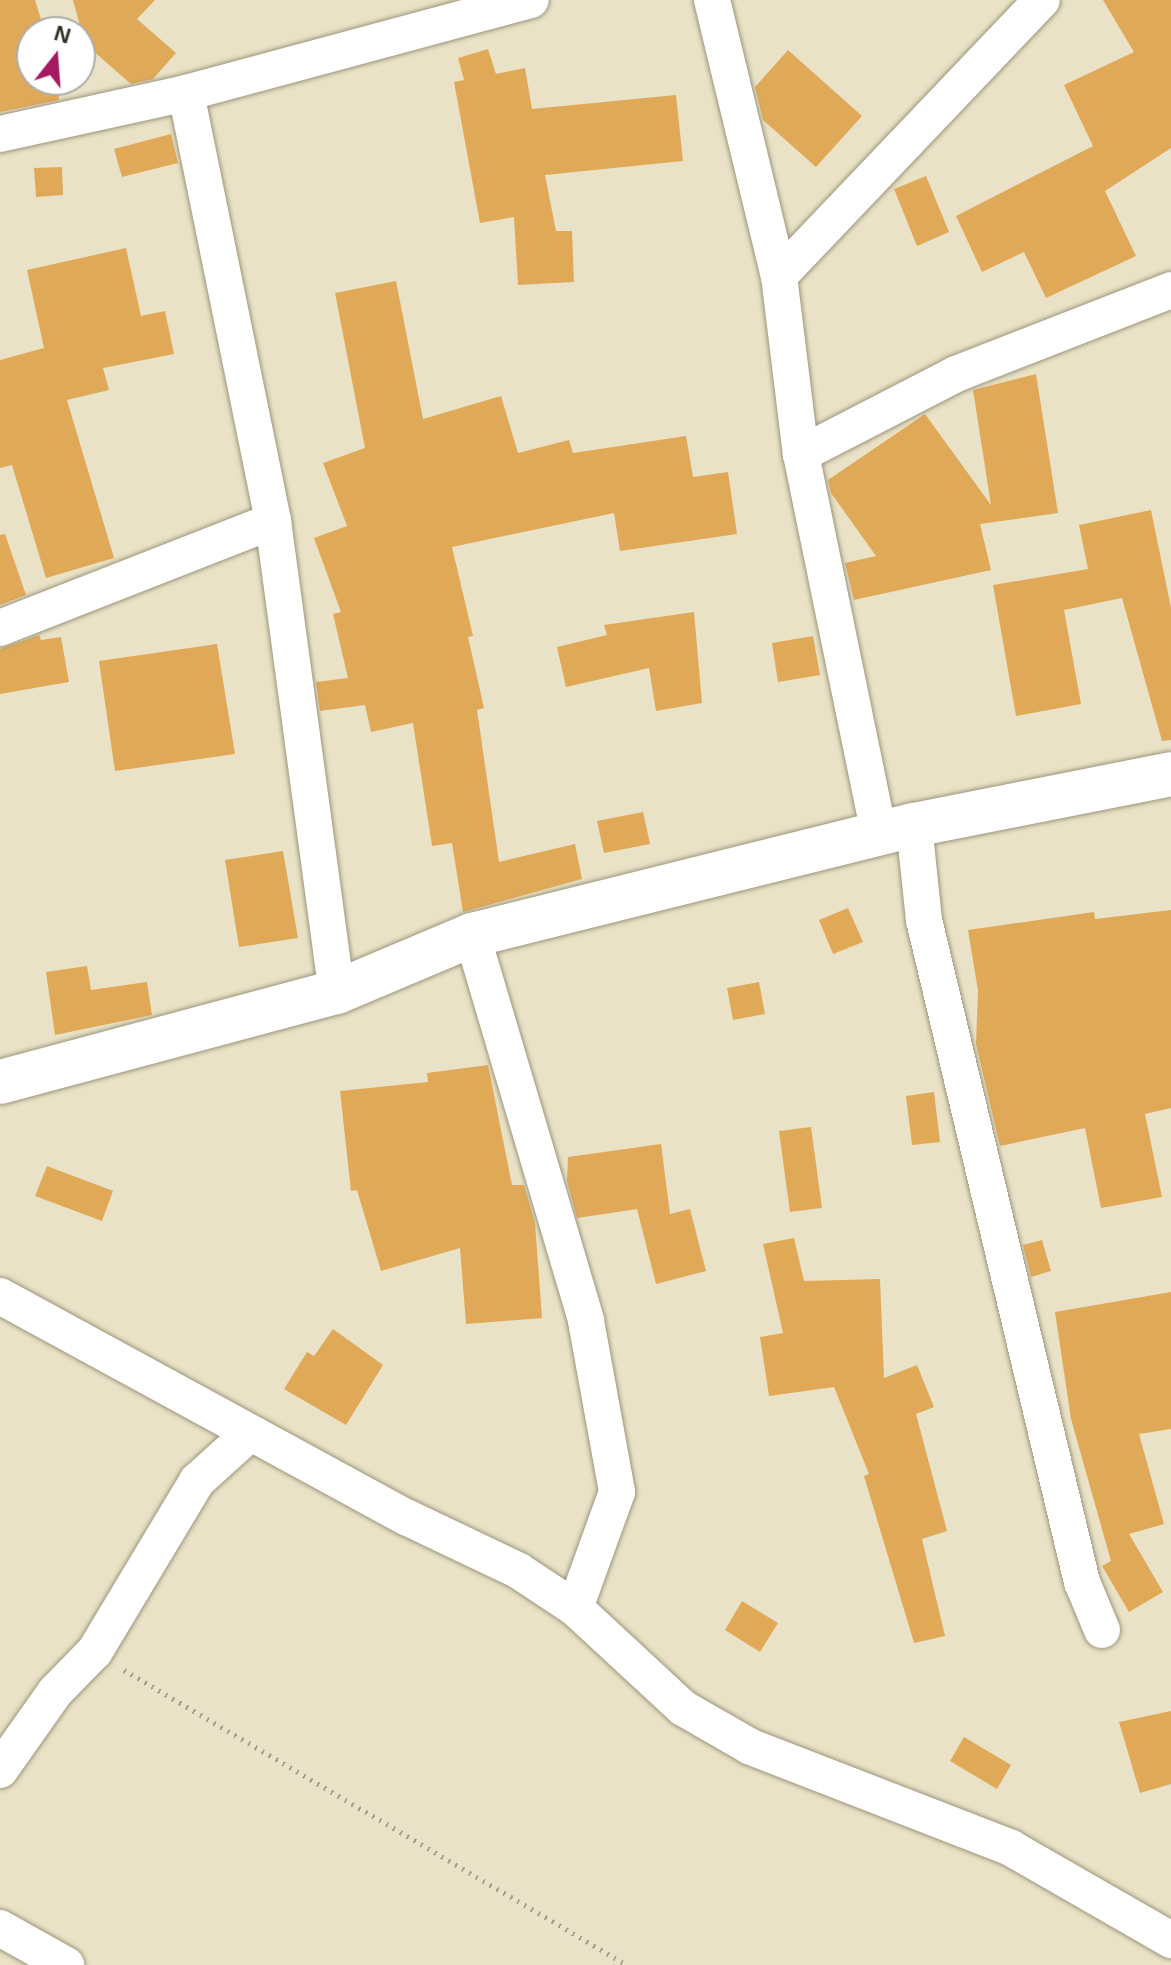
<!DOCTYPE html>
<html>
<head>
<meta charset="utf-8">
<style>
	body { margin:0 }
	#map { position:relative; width:1171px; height:1965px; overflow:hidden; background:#e9e2c6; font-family:Arial,sans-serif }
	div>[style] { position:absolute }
	.building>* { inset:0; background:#e0a958 }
	.path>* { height:5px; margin-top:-2.5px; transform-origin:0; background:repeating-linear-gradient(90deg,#a6a08b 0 2px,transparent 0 8px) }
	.roads { filter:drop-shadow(0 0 2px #9c957c) drop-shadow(0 0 2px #9c957c) }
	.minor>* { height:36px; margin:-18px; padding:0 18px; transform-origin:18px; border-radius:18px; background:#fff }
	.tertiary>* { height:44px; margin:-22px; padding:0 22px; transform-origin:22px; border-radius:22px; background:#fff }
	span { translate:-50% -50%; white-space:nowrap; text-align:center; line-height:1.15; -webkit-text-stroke:6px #fff; paint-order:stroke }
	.north { position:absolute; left:16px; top:16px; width:80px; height:80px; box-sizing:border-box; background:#fff; border:2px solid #adaca8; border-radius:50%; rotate:17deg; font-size:22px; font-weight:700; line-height:32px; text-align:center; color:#323025 }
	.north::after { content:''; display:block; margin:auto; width:28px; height:36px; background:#a51960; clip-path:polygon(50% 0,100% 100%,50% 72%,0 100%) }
</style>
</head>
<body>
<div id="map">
	<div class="building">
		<div style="clip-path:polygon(0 0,35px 0,45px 32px,32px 32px,32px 80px,58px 80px,59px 100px,0 112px)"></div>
		<div style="clip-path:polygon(73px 0,155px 0,137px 19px,176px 53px,153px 79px,131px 84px,85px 44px)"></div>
		<div style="clip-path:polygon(1103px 0,1171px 0,1171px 148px,1105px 191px,1136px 256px,1046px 298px,1024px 252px,982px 272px,956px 216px,1093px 146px,1064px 85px,1134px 52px)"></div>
		<div style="clip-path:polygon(488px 49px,496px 74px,525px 68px,532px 109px,676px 95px,683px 161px,545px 175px,556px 231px,572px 231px,574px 282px,518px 285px,514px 217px,480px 223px,454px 82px,464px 80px,458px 58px)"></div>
		<div style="clip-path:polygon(788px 50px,862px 116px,816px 167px,763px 120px,755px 87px)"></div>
		<div style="clip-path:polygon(171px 134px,178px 163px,122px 177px,114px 149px)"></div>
		<div style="clip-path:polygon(62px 167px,63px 195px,36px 197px,34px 168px)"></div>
		<div style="clip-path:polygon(926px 176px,949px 232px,917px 246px,894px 189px)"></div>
		<div style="clip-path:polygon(126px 248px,141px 316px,165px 311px,174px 354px,103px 368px,109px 390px,67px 400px,114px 558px,46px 578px,12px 465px,0 468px,0 360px,44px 348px,27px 270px)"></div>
		<div style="clip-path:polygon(396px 281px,423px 419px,501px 396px,518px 453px,569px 440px,573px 453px,686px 436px,693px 477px,728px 472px,737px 534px,620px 551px,614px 513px,452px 547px,473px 636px,468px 637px,484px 708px,477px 710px,499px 862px,575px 844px,582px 879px,463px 912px,452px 843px,432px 846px,413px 723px,371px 732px,365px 705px,320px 711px,316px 682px,348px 678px,333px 614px,341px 612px,314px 538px,347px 526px,323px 463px,365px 448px,335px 293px)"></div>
		<div style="clip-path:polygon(1036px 374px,1058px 513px,980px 524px,991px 570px,854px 600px,845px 563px,876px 556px,831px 493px,828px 480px,925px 414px,991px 505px,973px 390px)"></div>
		<div style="clip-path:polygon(1151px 510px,1171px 608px,1171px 740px,1162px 741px,1122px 598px,1064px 610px,1081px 704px,1016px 716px,993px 585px,1088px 569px,1079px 525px)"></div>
		<div style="clip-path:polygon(5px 534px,26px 595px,0 605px,0 535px)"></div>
		<div style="clip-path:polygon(694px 612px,702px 703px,656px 711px,649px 668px,566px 687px,557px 647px,607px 635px,604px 625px)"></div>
		<div style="clip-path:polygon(39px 635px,41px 640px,61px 637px,69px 682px,0 694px,0 649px)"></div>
		<div style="clip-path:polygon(813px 636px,820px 675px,778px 682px,772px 643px)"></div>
		<div style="clip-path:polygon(217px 644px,235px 754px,115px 771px,99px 661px)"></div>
		<div style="clip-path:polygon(643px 812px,650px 844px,604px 853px,597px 821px)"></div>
		<div style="clip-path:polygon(283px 851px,298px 938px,239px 947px,225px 860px)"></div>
		<div style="clip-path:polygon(848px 908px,863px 942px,833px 954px,819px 920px)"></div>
		<div style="clip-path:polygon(1171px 910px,1171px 1108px,1145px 1114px,1162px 1197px,1101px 1208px,1085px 1128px,1000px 1146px,976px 1044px,978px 991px,968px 930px,1094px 912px,1095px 919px)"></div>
		<div style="clip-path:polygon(87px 966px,91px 990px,147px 982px,152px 1015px,55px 1035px,46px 972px)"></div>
		<div style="clip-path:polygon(759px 982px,765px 1014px,733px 1020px,727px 988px)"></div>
		<div style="clip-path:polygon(488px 1065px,512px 1185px,524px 1185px,535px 1223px,542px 1318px,466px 1324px,460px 1248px,381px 1271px,357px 1190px,351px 1191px,340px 1091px,428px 1082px,427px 1073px)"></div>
		<div style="clip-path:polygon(934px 1092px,940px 1142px,912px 1145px,906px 1096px)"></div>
		<div style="clip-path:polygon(811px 1127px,822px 1208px,790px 1212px,779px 1131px)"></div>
		<div style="clip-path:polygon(661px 1144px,670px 1214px,690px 1209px,706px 1271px,656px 1284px,637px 1209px,577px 1218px,567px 1181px,568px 1157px)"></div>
		<div style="clip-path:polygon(47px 1166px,113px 1191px,102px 1221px,35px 1196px)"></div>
		<div style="clip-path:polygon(794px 1238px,804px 1281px,880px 1279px,884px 1378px,917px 1365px,934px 1407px,916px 1414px,947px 1531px,922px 1539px,945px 1636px,914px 1643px,864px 1476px,869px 1474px,834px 1387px,769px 1396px,760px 1337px,783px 1333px,763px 1244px)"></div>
		<div style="clip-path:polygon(1042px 1240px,1051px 1271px,1031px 1277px,1023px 1245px)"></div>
		<div style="clip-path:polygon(1171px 1292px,1171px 1429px,1139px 1434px,1164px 1524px,1129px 1534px,1163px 1592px,1129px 1612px,1102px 1566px,1111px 1561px,1071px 1419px,1055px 1312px)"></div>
		<div style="clip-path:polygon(333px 1329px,383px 1365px,346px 1425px,284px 1389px,307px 1352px,314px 1356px)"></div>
		<div style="clip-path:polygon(742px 1601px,778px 1623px,760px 1652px,725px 1630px)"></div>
		<div style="clip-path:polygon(1171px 1711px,1171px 1784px,1140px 1793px,1119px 1722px)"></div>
		<div style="clip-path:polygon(964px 1737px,1011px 1765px,997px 1789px,950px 1761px)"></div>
	</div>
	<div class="path">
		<div style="left:124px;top:1670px;width:583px;rotate:30.39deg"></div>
	</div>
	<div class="roads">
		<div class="minor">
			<div style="left:712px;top:0;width:284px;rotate:76.4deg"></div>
			<div style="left:779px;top:276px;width:179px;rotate:83deg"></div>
			<div style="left:801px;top:454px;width:387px;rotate:78.4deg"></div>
			<div style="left:186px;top:93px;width:437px;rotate:78.5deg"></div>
			<div style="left:273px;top:521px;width:475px;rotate:82.3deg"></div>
			<div style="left:0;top:134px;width:190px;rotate:-12.4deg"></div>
			<div style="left:186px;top:93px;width:357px;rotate:-15.1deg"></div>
			<div style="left:779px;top:276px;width:381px;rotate:-46.4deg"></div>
			<div style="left:801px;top:454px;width:174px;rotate:-27.3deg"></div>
			<div style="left:956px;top:374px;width:231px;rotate:-21.3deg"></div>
			<div style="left:0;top:628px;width:293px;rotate:-21.4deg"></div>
			<div style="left:914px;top:825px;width:96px;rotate:84deg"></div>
			<div style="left:924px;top:920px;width:681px;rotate:76.58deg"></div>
			<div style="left:1082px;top:1582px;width:52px;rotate:67.4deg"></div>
			<div style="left:472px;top:935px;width:402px;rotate:73.5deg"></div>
			<div style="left:586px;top:1321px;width:174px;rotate:79.7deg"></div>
			<div style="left:617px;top:1492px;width:123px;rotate:109.9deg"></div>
			<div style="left:0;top:1296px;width:462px;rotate:28.6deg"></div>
			<div style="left:406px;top:1517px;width:125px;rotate:25.5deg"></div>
			<div style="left:519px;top:1571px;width:67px;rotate:33.5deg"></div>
			<div style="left:575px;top:1608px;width:147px;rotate:42.8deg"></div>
			<div style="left:683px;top:1708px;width:78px;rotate:29.8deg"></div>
			<div style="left:751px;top:1747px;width:279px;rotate:21.2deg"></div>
			<div style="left:1011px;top:1848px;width:185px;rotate:29.9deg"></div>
			<div style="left:0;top:1770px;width:95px;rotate:-54.8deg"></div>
			<div style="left:55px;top:1692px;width:57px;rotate:-45.7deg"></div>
			<div style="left:95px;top:1651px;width:198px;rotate:-59deg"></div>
			<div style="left:197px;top:1481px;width:70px;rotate:-42.1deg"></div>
			<div style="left:0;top:1928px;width:76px;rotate:29.3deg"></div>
		</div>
		<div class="tertiary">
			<div style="left:0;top:1082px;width:349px;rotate:-15deg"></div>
			<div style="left:337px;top:992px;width:147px;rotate:-22.9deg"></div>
			<div style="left:472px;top:935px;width:455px;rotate:-14deg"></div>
			<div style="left:914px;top:825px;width:262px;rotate:-11.2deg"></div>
		</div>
	</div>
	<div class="north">N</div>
</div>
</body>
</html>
